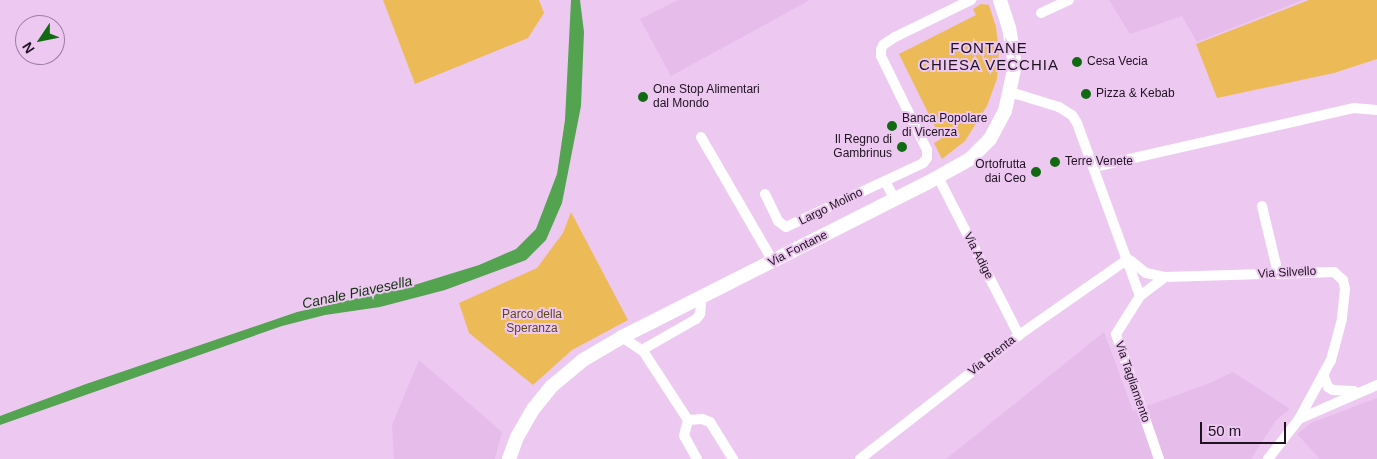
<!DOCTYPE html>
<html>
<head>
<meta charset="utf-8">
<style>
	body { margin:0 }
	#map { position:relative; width:1377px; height:459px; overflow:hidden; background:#edc8f1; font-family:Arial,sans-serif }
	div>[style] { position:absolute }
	.built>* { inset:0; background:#e6bceb }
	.green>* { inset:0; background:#ecbb58 }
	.water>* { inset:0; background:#54a350 }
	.street>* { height:10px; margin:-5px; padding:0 5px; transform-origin:5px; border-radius:5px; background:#fff }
	.secondary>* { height:14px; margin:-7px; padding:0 7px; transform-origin:7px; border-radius:7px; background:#fff }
	.dots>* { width:14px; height:14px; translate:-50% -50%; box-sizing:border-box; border:2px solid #edc8f1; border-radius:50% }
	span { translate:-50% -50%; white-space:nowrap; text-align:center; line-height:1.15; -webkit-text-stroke:4px #edc8f1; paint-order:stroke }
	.poi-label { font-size:12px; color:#1f1221 }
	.left { translate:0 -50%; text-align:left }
	.right { translate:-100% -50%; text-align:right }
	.street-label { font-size:12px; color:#1f1221 }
	.park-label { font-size:12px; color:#604a1d }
	.water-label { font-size:14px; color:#123210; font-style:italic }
	.quarter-label { font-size:15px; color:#1f1221; letter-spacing:1px }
	.north { position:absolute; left:15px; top:15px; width:50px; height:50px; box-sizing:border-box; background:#edc8f1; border:1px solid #9b7f9e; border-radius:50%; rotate:236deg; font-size:14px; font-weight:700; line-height:20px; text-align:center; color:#1f1221 }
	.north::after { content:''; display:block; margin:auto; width:18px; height:22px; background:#116a12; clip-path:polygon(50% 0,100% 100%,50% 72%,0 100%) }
	.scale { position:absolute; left:1200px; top:422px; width:86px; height:22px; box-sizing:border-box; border:2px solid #1f1221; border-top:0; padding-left:6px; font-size:15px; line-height:18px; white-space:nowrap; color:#1f1221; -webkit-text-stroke:4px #edc8f1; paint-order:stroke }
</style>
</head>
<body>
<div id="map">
	<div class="built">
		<div style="clip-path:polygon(678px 0,810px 0,671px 76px,640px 19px)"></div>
		<div style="clip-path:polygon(1109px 0,1303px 0,1197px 42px,1182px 16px,1130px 34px)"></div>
		<div style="clip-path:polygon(1104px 332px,1133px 411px,1210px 383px,1233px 372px,1290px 409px,1276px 420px,1251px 459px,946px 459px)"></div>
		<div style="clip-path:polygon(419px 360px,502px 432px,495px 459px,394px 459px,392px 425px)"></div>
		<div style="clip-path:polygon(1377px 398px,1377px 459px,1320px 459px,1297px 434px,1311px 423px)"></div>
	</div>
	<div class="green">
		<div style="clip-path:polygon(383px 0,539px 0,544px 13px,528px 38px,415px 84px)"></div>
		<div style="clip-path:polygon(1309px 0,1377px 0,1377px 59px,1334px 73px,1217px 98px,1196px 44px)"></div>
		<div style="clip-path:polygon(981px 4px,989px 5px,996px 27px,999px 51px,997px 79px,987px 106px,965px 141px,942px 159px,934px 143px,941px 139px,899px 54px,976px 15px,973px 9px)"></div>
		<div style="clip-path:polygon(571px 212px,628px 320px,572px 350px,533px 385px,469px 333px,459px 303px,537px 268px,563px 233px)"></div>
	</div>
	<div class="water">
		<div style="clip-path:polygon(571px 0,580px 0,584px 32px,581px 106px,562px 203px,546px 240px,526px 260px,445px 290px,380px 307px,325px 315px,282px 326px,0 425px,0 416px,86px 384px,297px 312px,411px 286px,479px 265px,516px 249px,536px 229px,557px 174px,565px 120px)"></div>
	</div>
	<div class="street">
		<div style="left:1041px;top:13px;width:31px;rotate:-25deg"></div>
		<div style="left:1010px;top:92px;width:51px;rotate:17deg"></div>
		<div style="left:1059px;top:107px;width:15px;rotate:32deg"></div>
		<div style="left:1072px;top:115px;width:9px;rotate:58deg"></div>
		<div style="left:1077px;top:123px;width:184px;rotate:70deg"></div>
		<div style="left:701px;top:137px;width:143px;rotate:59.9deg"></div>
		<div style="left:1094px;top:167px;width:267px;rotate:-12.8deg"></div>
		<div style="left:1354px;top:108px;width:22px;rotate:5deg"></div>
		<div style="left:938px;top:177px;width:178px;rotate:62.9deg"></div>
		<div style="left:885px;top:181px;width:21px;rotate:62deg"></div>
		<div style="left:765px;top:194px;width:30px;rotate:64deg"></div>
		<div style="left:778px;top:221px;width:10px;rotate:37deg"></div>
		<div style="left:786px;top:227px;width:151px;rotate:-25deg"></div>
		<div style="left:923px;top:163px;width:6px;rotate:-51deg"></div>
		<div style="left:927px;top:158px;width:8px;rotate:-90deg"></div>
		<div style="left:927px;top:150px;width:105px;rotate:-116.1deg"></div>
		<div style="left:881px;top:56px;width:6px;rotate:-90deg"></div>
		<div style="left:881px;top:50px;width:5px;rotate:-68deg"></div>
		<div style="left:883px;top:45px;width:14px;rotate:-34deg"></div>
		<div style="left:895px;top:37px;width:85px;rotate:-26deg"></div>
		<div style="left:1262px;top:206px;width:69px;rotate:76.6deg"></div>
		<div style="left:1131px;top:261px;width:19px;rotate:39deg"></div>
		<div style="left:1146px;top:273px;width:19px;rotate:12deg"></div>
		<div style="left:622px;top:337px;width:25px;rotate:34deg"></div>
		<div style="left:1323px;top:374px;width:14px;rotate:69deg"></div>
		<div style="left:1328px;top:387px;width:6px;rotate:31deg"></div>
		<div style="left:1333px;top:390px;width:21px;rotate:3deg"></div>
		<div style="left:1299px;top:419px;width:85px;rotate:-23.6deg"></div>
		<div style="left:688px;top:420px;width:82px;rotate:-123.1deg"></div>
		<div style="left:643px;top:351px;width:6px;rotate:-45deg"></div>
		<div style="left:647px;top:347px;width:56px;rotate:-29.7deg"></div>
		<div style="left:696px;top:319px;width:6px;rotate:-51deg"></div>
		<div style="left:700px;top:314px;width:10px;rotate:-84deg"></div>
		<div style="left:701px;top:304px;width:7px;rotate:-117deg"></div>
		<div style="left:697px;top:459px;width:26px;rotate:-119deg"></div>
		<div style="left:684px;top:436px;width:16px;rotate:-76deg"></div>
		<div style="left:688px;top:420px;width:14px;rotate:-4deg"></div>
		<div style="left:702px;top:419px;width:9px;rotate:21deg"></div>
		<div style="left:710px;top:422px;width:44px;rotate:58.1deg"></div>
		<div style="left:860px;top:459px;width:202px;rotate:-37.9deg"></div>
		<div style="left:1019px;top:335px;width:133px;rotate:-34.9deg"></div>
		<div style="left:1159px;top:459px;width:132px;rotate:-109deg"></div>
		<div style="left:1116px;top:334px;width:45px;rotate:-57.7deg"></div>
		<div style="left:1140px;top:296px;width:31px;rotate:-37deg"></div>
		<div style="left:1165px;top:277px;width:169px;rotate:-1.7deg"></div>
		<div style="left:1334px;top:272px;width:12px;rotate:42deg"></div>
		<div style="left:1343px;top:280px;width:9px;rotate:77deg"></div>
		<div style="left:1345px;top:289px;width:30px;rotate:96deg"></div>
		<div style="left:1342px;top:319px;width:42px;rotate:105deg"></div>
		<div style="left:1331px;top:360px;width:67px;rotate:118.5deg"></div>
		<div style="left:1299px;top:419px;width:51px;rotate:127.8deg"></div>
	</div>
	<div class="secondary">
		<div style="left:509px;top:459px;width:23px;rotate:-70deg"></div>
		<div style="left:517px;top:437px;width:34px;rotate:-60deg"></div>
		<div style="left:534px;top:408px;width:28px;rotate:-51deg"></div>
		<div style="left:552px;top:386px;width:40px;rotate:-40deg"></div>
		<div style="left:583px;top:360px;width:45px;rotate:-30.5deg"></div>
		<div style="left:622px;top:337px;width:342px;rotate:-26.8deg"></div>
		<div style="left:927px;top:183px;width:49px;rotate:-29.2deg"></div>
		<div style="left:970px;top:159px;width:28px;rotate:-45deg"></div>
		<div style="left:990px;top:139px;width:32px;rotate:-62deg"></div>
		<div style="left:1005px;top:111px;width:47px;rotate:-77.7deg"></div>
		<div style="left:1015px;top:65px;width:37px;rotate:-99deg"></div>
		<div style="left:1009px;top:28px;width:29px;rotate:-108deg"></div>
	</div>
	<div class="dots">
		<div style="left:1077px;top:62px;background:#116a12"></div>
		<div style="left:1086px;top:94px;background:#116a12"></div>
		<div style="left:643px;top:97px;background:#116a12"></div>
		<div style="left:892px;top:126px;background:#116a12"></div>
		<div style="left:902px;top:147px;background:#116a12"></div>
		<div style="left:1055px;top:162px;background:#116a12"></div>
		<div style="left:1036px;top:172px;background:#116a12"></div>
	</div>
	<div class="poi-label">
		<span class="left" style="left:1087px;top:62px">Cesa Vecia</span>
		<span class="left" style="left:653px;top:97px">One Stop Alimentari<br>dal Mondo</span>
		<span class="left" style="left:1096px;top:94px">Pizza &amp; Kebab</span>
		<span class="left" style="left:902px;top:126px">Banca Popolare<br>di Vicenza</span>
		<span class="right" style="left:892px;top:147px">Il Regno di<br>Gambrinus</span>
		<span class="left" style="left:1065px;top:162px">Terre Venete</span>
		<span class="right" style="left:1026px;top:172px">Ortofrutta<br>dai Ceo</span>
	</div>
	<div class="street-label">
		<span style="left:831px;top:207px;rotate:-26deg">Largo Molino</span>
		<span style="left:798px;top:249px;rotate:-27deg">Via Fontane</span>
		<span style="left:978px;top:256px;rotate:63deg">Via Adige</span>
		<span style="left:1287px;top:273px;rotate:-3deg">Via Silvello</span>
		<span style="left:992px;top:356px;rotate:-38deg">Via Brenta</span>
		<span style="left:1132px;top:382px;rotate:71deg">Via Tagliamento</span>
	</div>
	<div class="park-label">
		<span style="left:532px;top:322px">Parco della<br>Speranza</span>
	</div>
	<div class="water-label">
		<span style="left:357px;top:292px;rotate:-12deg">Canale Piavesella</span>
	</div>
	<div class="quarter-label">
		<span style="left:989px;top:56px">FONTANE<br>CHIESA VECCHIA</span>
	</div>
	<div class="north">N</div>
	<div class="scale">50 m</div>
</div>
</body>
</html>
